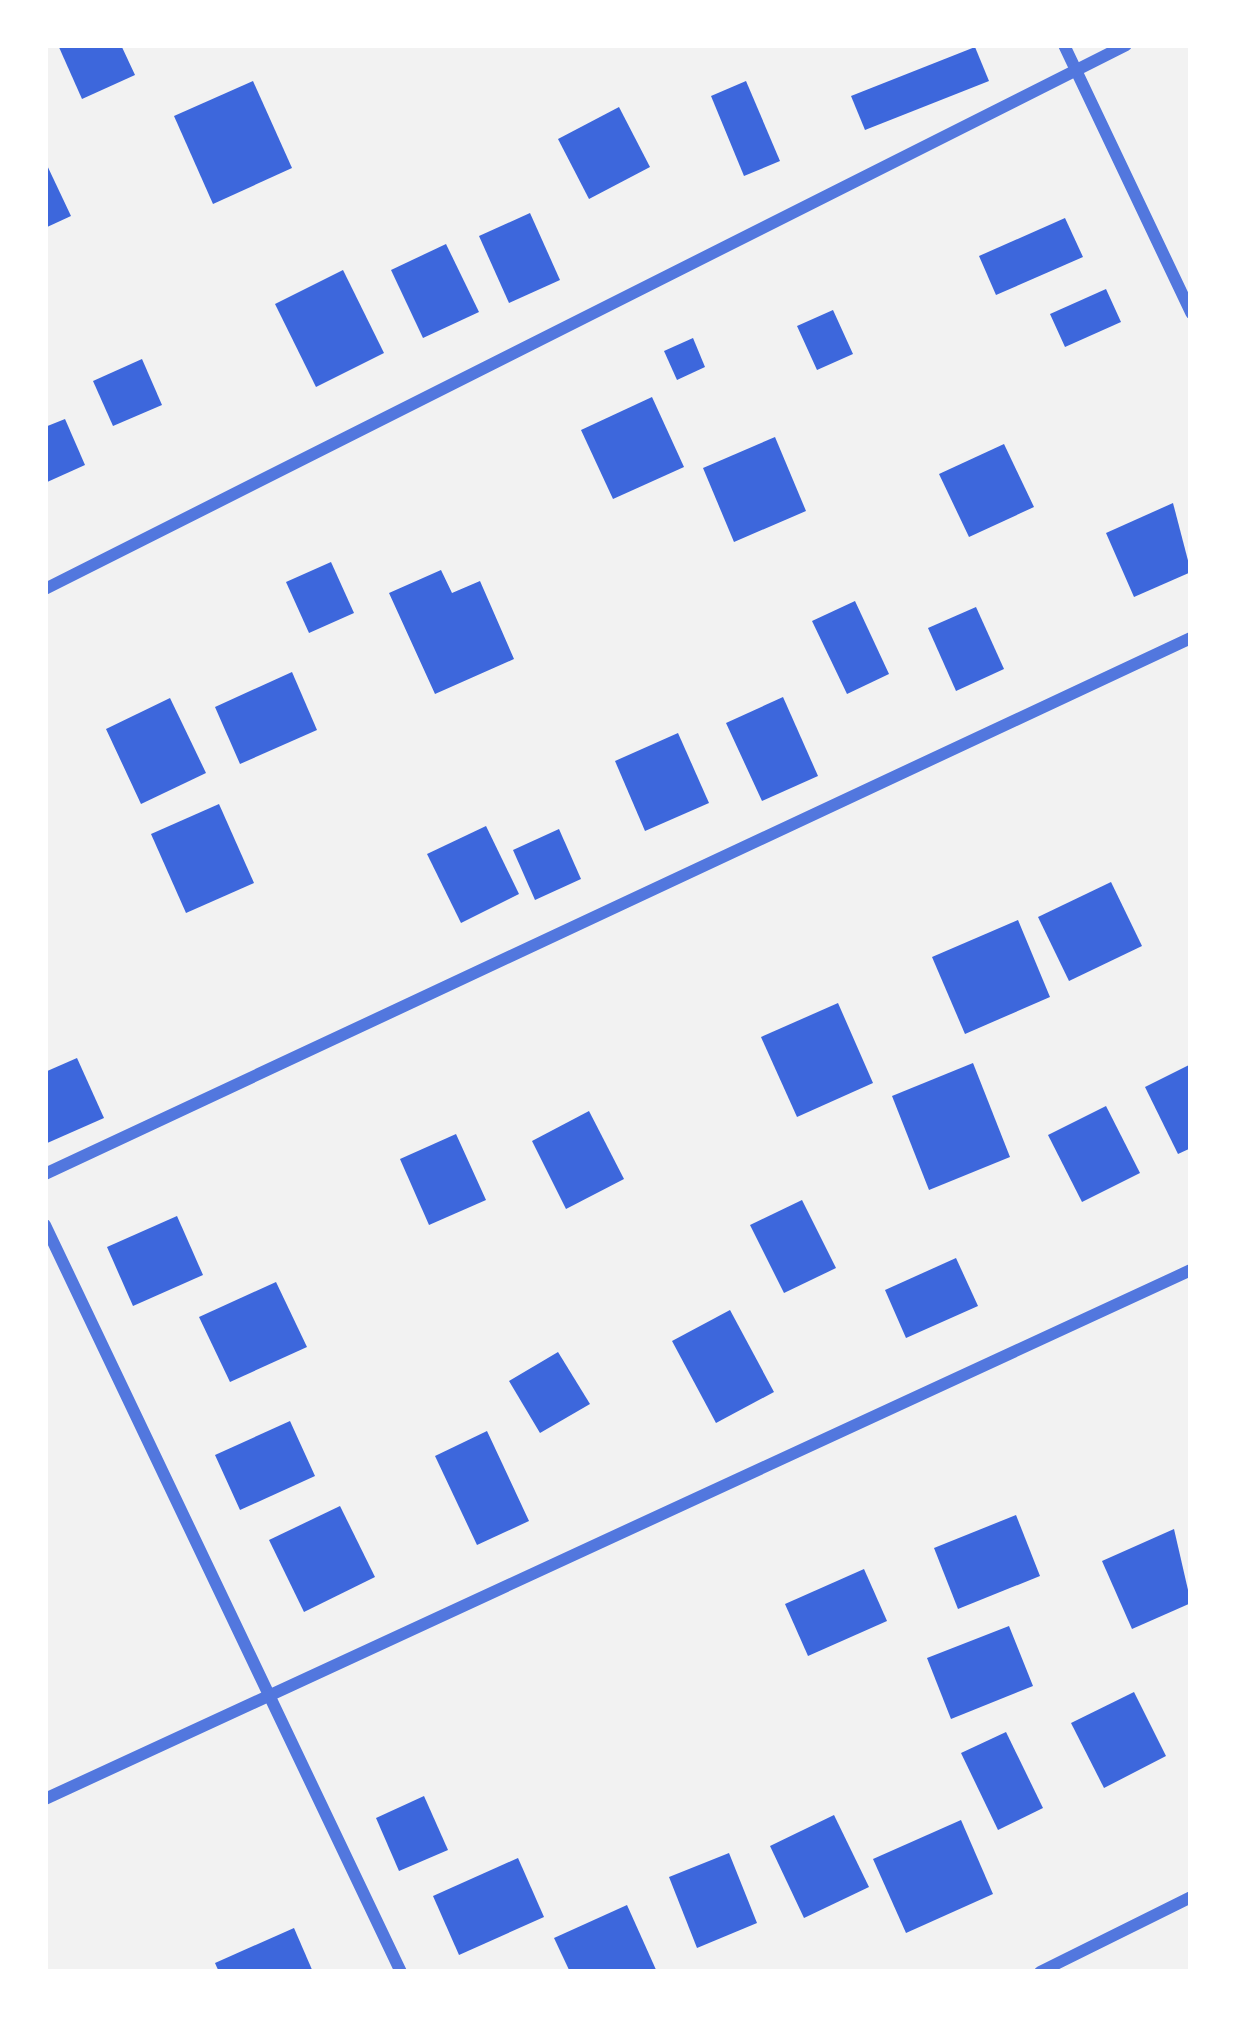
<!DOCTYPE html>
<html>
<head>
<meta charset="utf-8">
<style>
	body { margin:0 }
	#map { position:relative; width:1236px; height:2017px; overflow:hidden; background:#f2f2f2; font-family:"Sofia Sans Condensed",sans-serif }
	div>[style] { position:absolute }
	.building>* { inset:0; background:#3d67dc }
	.minor>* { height:12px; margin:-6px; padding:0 6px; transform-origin:6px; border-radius:6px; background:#5277de }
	span { translate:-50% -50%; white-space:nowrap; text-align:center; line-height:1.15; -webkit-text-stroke:12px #fff; paint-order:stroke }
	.frame { position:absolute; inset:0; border:48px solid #fff; pointer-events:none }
</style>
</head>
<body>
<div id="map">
	<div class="building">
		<div style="clip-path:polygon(58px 45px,121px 45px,135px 75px,82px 99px)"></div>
		<div style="clip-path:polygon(975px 47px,989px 81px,865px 130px,851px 96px)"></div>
		<div style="clip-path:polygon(253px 81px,292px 168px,213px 204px,174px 116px)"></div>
		<div style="clip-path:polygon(746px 81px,780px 161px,744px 176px,711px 96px)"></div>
		<div style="clip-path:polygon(619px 107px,650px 167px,589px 199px,558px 139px)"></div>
		<div style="clip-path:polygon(45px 161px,71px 216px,45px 228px)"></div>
		<div style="clip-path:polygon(530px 213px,560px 280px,509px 303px,479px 236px)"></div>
		<div style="clip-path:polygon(1065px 218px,1083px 257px,996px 295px,979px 256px)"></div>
		<div style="clip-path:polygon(446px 244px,479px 312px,423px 338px,391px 270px)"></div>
		<div style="clip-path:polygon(343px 270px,384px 353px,316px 387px,275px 304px)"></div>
		<div style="clip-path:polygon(1106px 289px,1121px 322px,1065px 347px,1050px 314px)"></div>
		<div style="clip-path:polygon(833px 310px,853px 354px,817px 370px,797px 326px)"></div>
		<div style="clip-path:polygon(693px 338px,705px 367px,677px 380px,664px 351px)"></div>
		<div style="clip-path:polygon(142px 359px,162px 405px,113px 426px,93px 381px)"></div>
		<div style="clip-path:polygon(652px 397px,684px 467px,613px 499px,581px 430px)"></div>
		<div style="clip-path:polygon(65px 419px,85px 465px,45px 483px,45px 427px)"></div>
		<div style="clip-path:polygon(775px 437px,806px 511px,734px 542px,703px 468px)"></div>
		<div style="clip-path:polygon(1004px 444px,1034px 507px,969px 537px,939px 474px)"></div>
		<div style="clip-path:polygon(1173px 503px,1191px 572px,1134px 597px,1106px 533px)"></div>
		<div style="clip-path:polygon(331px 562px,354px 613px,309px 633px,286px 582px)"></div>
		<div style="clip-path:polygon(441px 570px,452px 593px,480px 581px,514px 659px,435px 694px,389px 593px)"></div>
		<div style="clip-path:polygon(855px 601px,889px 674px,847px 694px,812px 621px)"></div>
		<div style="clip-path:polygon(976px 607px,1004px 669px,956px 691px,928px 628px)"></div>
		<div style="clip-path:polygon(292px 672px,317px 730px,240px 764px,215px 707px)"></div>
		<div style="clip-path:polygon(783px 697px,818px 776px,762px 801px,726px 723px)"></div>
		<div style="clip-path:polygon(170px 698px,206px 773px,141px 804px,106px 729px)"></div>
		<div style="clip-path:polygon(678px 733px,709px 803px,645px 831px,615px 761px)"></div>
		<div style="clip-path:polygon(219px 804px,254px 883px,186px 913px,151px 834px)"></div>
		<div style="clip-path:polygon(486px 826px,519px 894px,461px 923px,427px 854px)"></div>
		<div style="clip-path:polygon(559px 829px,581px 879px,535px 900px,513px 850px)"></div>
		<div style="clip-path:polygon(1111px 882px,1142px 946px,1069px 981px,1038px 917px)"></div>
		<div style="clip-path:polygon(1018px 920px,1050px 997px,965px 1034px,932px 957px)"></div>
		<div style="clip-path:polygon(838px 1003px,873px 1083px,797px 1117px,761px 1037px)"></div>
		<div style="clip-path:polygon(77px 1058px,104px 1118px,45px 1144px,45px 1072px)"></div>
		<div style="clip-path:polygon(973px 1063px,1010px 1157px,929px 1190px,892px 1096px)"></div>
		<div style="clip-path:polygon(1191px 1064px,1191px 1148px,1178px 1154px,1145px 1087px)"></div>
		<div style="clip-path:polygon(1106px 1106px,1140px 1173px,1082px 1202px,1048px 1135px)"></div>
		<div style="clip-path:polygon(589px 1111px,624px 1179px,566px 1209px,532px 1141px)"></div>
		<div style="clip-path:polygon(456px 1134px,486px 1200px,429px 1225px,400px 1159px)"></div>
		<div style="clip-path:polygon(802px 1200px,836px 1268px,784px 1293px,750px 1225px)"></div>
		<div style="clip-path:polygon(177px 1216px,203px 1275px,133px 1306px,107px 1247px)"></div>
		<div style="clip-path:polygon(956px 1258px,978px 1306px,906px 1338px,885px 1290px)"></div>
		<div style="clip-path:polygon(276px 1282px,307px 1347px,230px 1382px,199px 1317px)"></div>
		<div style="clip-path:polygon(730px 1310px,774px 1392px,716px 1423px,672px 1341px)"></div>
		<div style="clip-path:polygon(558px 1352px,590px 1404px,540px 1433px,509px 1381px)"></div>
		<div style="clip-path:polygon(290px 1421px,315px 1476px,240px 1510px,215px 1455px)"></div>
		<div style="clip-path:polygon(487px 1431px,529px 1521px,477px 1545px,435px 1456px)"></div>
		<div style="clip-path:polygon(340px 1506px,375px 1577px,304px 1612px,269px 1540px)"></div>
		<div style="clip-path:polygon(1016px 1515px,1040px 1576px,958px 1609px,934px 1548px)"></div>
		<div style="clip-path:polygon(1174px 1529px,1191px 1603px,1132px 1629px,1102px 1561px)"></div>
		<div style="clip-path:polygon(864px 1569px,887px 1621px,808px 1656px,785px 1604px)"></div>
		<div style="clip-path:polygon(1009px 1626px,1033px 1686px,951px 1719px,927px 1658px)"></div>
		<div style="clip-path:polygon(1134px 1692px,1166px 1756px,1104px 1788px,1071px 1723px)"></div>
		<div style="clip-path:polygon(1006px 1732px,1043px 1808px,998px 1830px,961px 1753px)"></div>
		<div style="clip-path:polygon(424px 1796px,448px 1850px,399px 1871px,376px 1818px)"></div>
		<div style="clip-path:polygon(834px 1815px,869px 1887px,804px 1918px,770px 1846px)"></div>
		<div style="clip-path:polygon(961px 1820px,993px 1894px,906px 1933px,873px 1859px)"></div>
		<div style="clip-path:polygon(729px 1853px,757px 1923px,697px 1948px,669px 1877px)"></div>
		<div style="clip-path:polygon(518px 1858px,544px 1917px,459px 1955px,433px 1896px)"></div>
		<div style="clip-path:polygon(627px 1905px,657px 1972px,570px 1972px,554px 1938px)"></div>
		<div style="clip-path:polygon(294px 1928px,313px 1972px,219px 1972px,215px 1963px)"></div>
	</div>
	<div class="minor">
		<div style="left:1064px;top:45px;width:297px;rotate:64.6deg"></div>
		<div style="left:45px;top:589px;width:1210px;rotate:-26.71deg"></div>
		<div style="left:45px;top:1174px;width:1265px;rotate:-25.07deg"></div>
		<div style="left:45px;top:1225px;width:827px;rotate:64.52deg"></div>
		<div style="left:45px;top:1799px;width:1262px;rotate:-24.78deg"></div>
		<div style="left:1040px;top:1972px;width:169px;rotate:-26.4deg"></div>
	</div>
	<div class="frame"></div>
</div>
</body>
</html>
